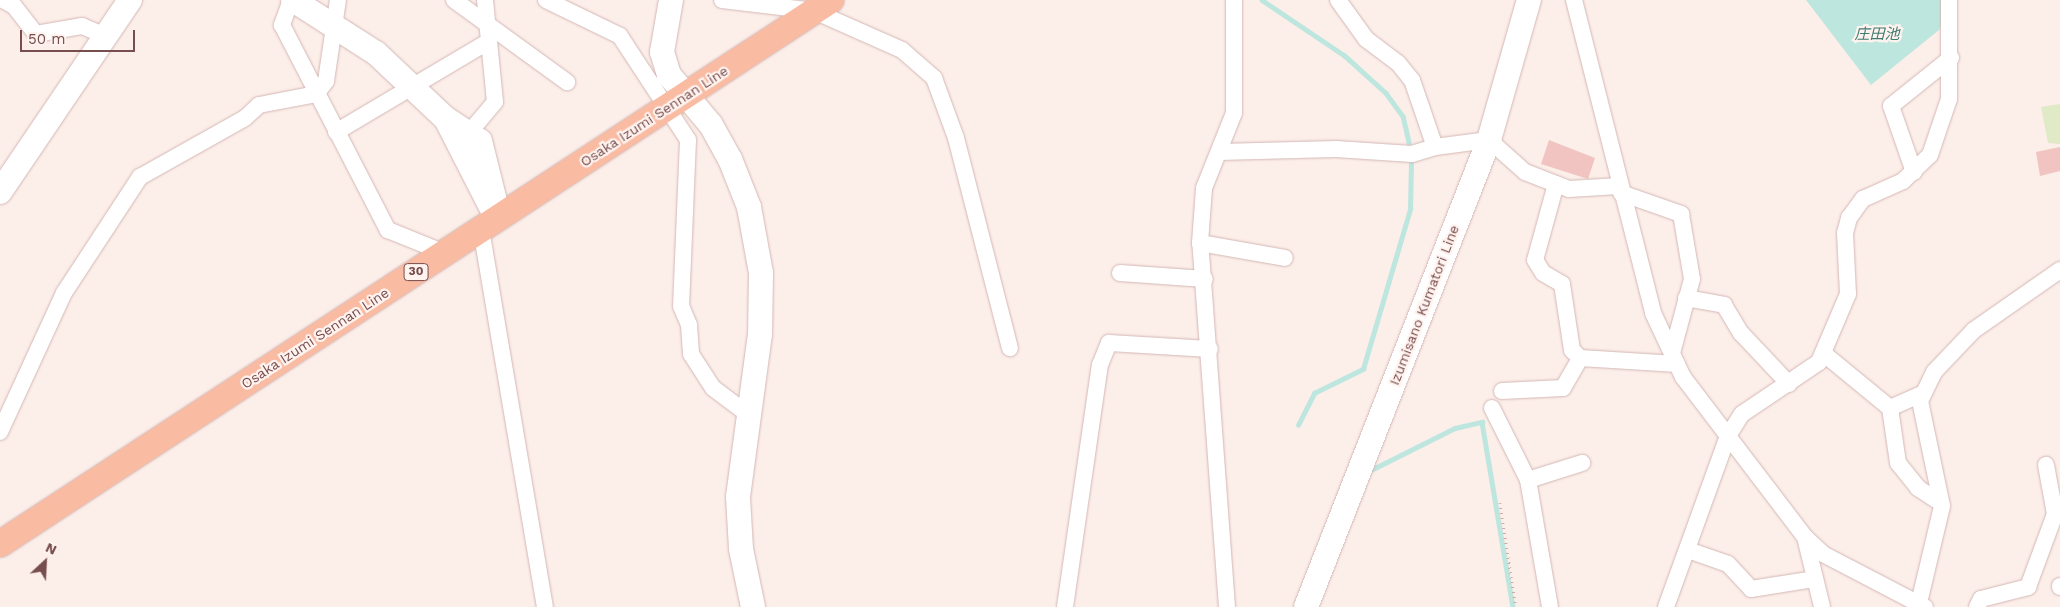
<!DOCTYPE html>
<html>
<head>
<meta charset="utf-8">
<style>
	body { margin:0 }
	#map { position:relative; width:2060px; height:607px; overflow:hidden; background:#fceee9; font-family:"Work Sans","Noto Sans JP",sans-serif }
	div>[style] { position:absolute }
	.green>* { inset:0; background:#e1eac7 }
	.water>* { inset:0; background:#bde6de }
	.stream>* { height:4.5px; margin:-2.25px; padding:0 2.25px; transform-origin:2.25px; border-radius:2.25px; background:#bde6de }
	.building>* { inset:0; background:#f1c4c1 }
	.path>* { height:2.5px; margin-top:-1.25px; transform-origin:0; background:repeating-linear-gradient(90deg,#d7a6a3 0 1px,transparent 0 5px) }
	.roads { filter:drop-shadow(0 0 1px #d3b7b4) drop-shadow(0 0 1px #d3b7b4) }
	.street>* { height:16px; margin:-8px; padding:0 8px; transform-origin:8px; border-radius:8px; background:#fff }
	.secondary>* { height:24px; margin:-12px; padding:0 12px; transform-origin:12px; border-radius:12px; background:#fff }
	.primary>* { height:26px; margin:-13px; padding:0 13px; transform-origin:13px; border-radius:13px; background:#f9bca3 }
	span { translate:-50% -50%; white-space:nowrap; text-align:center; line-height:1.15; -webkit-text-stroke:4.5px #fff3ef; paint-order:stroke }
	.shield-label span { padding:1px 4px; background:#fff3ef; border:1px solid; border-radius:4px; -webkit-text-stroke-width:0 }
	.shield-label { font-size:12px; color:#774d4d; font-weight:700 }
	.street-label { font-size:14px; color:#774d4d }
	.water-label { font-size:15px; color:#407b71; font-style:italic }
	.north { position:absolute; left:20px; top:537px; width:50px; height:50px; -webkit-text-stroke:4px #fff3ef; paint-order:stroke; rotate:25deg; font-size:14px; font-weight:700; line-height:20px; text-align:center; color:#774d4d }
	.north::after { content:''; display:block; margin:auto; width:18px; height:22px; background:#774d4d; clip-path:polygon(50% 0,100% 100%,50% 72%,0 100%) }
	.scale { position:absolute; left:20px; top:30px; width:115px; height:22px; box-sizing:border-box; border:2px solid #774d4d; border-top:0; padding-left:6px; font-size:15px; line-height:18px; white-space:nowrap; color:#774d4d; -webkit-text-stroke:4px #fff3ef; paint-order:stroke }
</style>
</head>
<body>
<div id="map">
	<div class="green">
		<div style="clip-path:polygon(2060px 104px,2060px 144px,2048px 143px,2041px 107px)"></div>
	</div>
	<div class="water">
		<div style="clip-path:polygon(1806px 0,1944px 0,1946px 14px,1939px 30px,1871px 85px)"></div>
	</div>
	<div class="stream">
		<div style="left:1262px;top:0;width:99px;rotate:33.9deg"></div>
		<div style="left:1344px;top:55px;width:57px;rotate:42.1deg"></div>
		<div style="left:1386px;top:93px;width:29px;rotate:54deg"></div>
		<div style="left:1403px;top:116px;width:27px;rotate:77deg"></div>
		<div style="left:1298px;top:425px;width:36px;rotate:-63deg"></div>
		<div style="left:1314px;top:393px;width:55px;rotate:-26.1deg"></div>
		<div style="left:1363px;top:369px;width:167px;rotate:-73.6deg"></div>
		<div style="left:1410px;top:209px;width:46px;rotate:-88.8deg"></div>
		<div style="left:1369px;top:471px;width:96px;rotate:-26.6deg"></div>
		<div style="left:1455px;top:428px;width:28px;rotate:-13deg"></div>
		<div style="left:1482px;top:422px;width:188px;rotate:80.5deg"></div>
	</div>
	<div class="building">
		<div style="clip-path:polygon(1549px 140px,1595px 158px,1588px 179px,1541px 164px)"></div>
		<div style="clip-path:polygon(2060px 147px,2060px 171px,2040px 176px,2036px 152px)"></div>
	</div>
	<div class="path">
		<div style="left:1500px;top:503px;width:105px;rotate:81.3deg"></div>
	</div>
	<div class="roads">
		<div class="street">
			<div style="left:3px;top:0;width:13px;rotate:29deg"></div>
			<div style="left:14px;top:6px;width:36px;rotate:52deg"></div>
			<div style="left:36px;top:34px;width:47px;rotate:-9.9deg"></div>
			<div style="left:82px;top:26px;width:26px;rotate:23deg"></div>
			<div style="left:291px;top:0;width:27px;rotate:110deg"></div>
			<div style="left:282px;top:25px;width:231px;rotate:62.7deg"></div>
			<div style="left:388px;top:230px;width:61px;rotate:22deg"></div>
			<div style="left:454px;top:0;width:140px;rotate:36deg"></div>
			<div style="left:546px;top:0;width:82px;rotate:25.9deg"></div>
			<div style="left:620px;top:36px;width:124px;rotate:56.8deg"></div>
			<div style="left:688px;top:140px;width:166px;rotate:92.4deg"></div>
			<div style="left:681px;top:306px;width:21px;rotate:67deg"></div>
			<div style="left:689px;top:325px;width:29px;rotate:86deg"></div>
			<div style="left:691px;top:354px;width:40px;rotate:57.1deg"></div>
			<div style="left:713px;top:388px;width:45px;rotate:36.9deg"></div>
			<div style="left:722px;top:0;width:93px;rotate:6.8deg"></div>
			<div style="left:814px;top:11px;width:96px;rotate:23.9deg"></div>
			<div style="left:902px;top:50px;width:43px;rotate:41.2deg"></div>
			<div style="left:934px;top:78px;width:64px;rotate:69.9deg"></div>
			<div style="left:956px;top:138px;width:217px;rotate:75.6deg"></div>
			<div style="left:1338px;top:0;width:48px;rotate:54.3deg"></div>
			<div style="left:1366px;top:39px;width:40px;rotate:37deg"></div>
			<div style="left:1398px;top:63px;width:22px;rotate:51deg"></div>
			<div style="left:1412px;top:80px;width:71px;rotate:71.1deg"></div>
			<div style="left:1435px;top:147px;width:54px;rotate:-7.4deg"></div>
			<div style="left:1489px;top:140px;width:48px;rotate:41.6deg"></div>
			<div style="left:1525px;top:172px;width:47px;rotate:21.1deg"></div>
			<div style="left:1569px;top:189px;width:50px;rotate:-3.4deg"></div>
			<div style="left:1574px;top:0;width:323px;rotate:75.8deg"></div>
			<div style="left:1653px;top:313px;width:71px;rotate:64.9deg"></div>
			<div style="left:1683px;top:377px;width:201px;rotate:52.7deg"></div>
			<div style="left:1805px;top:537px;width:25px;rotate:43deg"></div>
			<div style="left:1823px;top:554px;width:115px;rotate:27.5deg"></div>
			<div style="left:336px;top:132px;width:178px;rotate:-30.7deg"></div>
			<div style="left:468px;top:134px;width:42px;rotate:-49.8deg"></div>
			<div style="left:495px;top:102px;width:102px;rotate:-95.6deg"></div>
			<div style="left:1219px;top:152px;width:117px;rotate:-1.5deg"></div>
			<div style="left:1336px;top:149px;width:76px;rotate:3.8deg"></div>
			<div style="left:1412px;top:154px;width:24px;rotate:-17deg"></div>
			<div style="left:1914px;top:172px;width:70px;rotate:-109.2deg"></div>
			<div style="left:1891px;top:106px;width:77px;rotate:-38.7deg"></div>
			<div style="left:1556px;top:184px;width:79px;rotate:105.4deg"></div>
			<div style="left:1535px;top:260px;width:15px;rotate:58deg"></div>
			<div style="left:1543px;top:273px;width:22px;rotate:30deg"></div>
			<div style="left:1562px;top:284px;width:67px;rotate:81.4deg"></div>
			<div style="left:1572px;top:350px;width:11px;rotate:45deg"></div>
			<div style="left:1580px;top:358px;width:97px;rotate:3.5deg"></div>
			<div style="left:1621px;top:193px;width:64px;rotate:19.3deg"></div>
			<div style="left:1681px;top:214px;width:66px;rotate:80.4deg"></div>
			<div style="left:1692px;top:279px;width:77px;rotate:105.1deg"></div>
			<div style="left:481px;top:229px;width:383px;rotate:80.4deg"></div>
			<div style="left:1200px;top:243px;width:86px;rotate:10deg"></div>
			<div style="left:1120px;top:273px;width:85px;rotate:4deg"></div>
			<div style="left:1686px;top:298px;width:39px;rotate:10deg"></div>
			<div style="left:1724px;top:305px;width:33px;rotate:59deg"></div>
			<div style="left:1741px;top:333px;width:70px;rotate:46.7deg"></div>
			<div style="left:1823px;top:353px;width:87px;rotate:39.4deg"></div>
			<div style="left:1890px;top:408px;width:56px;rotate:81.7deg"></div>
			<div style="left:1898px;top:463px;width:32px;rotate:51deg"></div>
			<div style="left:1918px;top:488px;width:27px;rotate:33deg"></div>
			<div style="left:1502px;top:391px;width:61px;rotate:-2.8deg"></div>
			<div style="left:1563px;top:388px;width:34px;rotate:-60deg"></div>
			<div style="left:1492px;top:408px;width:80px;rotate:63.4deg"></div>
			<div style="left:1890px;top:408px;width:37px;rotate:-24deg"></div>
			<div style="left:0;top:432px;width:153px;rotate:-65.3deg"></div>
			<div style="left:64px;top:293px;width:139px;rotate:-56.8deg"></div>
			<div style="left:140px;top:177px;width:120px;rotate:-29.3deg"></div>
			<div style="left:245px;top:118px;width:19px;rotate:-43deg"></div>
			<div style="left:259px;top:105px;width:58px;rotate:-10.9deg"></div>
			<div style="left:316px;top:94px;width:16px;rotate:-52deg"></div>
			<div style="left:326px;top:81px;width:82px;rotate:-81.6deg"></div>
			<div style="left:1805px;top:537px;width:72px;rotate:76.3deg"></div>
			<div style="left:1688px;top:550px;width:42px;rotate:19.3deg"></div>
			<div style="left:1728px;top:564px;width:34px;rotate:47deg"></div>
			<div style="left:1751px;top:589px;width:65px;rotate:-8.9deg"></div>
			<div style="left:2060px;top:586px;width:1px;rotate:90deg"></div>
			<div style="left:1065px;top:607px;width:245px;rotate:-81.8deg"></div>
			<div style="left:1100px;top:365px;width:24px;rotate:-68deg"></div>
			<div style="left:1109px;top:343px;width:101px;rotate:3.4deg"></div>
			<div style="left:1227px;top:607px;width:365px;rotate:-94.2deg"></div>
			<div style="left:1200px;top:243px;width:55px;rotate:-85.8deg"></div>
			<div style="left:1204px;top:188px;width:81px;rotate:-68.2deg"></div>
			<div style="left:1234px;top:113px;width:113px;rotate:-90deg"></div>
			<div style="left:1550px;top:607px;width:129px;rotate:-99.8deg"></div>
			<div style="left:1528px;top:480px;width:57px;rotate:-17.5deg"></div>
			<div style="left:1666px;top:607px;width:182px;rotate:-70.1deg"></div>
			<div style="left:1728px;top:436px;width:26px;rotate:-58deg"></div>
			<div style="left:1742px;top:414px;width:93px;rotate:-34deg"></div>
			<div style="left:1819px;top:362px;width:74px;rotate:-66.9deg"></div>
			<div style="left:1848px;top:294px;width:61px;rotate:-92.8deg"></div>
			<div style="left:1845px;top:233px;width:16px;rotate:-75deg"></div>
			<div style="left:1849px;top:218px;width:24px;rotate:-54deg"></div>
			<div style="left:1863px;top:199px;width:44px;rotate:-24.2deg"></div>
			<div style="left:1903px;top:181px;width:37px;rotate:-44deg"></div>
			<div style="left:1930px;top:155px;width:59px;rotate:-71.3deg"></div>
			<div style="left:1949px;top:99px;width:99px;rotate:-90deg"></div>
			<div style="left:1918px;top:607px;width:104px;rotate:-76.6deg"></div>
			<div style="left:1942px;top:506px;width:107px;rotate:-101.8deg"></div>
			<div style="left:1920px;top:401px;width:32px;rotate:-64deg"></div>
			<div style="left:1934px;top:372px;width:58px;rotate:-46.4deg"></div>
			<div style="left:1974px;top:330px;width:105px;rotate:-34.9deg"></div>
			<div style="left:1977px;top:607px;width:9px;rotate:-63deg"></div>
			<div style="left:1981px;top:599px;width:49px;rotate:-14.3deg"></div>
			<div style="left:2028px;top:587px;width:78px;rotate:-69.7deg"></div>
			<div style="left:2055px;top:514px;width:50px;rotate:-100.4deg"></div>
		</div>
		<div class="secondary">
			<div style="left:293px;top:0;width:98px;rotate:32.6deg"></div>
			<div style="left:376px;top:53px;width:95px;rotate:43.3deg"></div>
			<div style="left:445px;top:118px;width:42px;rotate:33.3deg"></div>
			<div style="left:480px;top:141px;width:78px;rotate:76deg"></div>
			<div style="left:671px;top:0;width:53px;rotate:99.8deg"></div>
			<div style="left:662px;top:52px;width:24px;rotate:73deg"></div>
			<div style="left:669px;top:75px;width:65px;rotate:50deg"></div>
			<div style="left:711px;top:125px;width:39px;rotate:61deg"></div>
			<div style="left:730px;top:159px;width:52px;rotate:68.4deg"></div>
			<div style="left:749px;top:207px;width:67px;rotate:79.7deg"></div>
			<div style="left:761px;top:273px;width:61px;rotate:90.9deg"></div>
			<div style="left:760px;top:334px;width:164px;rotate:97.7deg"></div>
			<div style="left:738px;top:497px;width:52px;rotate:86.7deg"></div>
			<div style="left:741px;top:549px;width:59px;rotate:78.3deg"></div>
			<div style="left:447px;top:121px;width:101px;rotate:62.9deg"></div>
			<div style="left:0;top:192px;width:232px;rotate:-55.9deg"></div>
			<div style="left:1306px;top:607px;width:502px;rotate:-68.6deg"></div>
			<div style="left:1489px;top:140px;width:146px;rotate:-74.1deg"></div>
		</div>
		<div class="primary">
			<div style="left:0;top:544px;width:993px;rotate:-33.21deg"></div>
		</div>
	</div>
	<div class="shield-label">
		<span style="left:416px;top:272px">30</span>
	</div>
	<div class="street-label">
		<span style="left:654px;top:116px;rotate:-33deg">Osaka Izumi Sennan Line</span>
		<span style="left:1424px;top:305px;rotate:-69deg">Izumisano Kumatori Line</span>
		<span style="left:315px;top:338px;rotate:-33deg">Osaka Izumi Sennan Line</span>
	</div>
	<div class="water-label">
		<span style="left:1877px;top:35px">庄田池</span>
	</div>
	<div class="north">N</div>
	<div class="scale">50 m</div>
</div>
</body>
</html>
